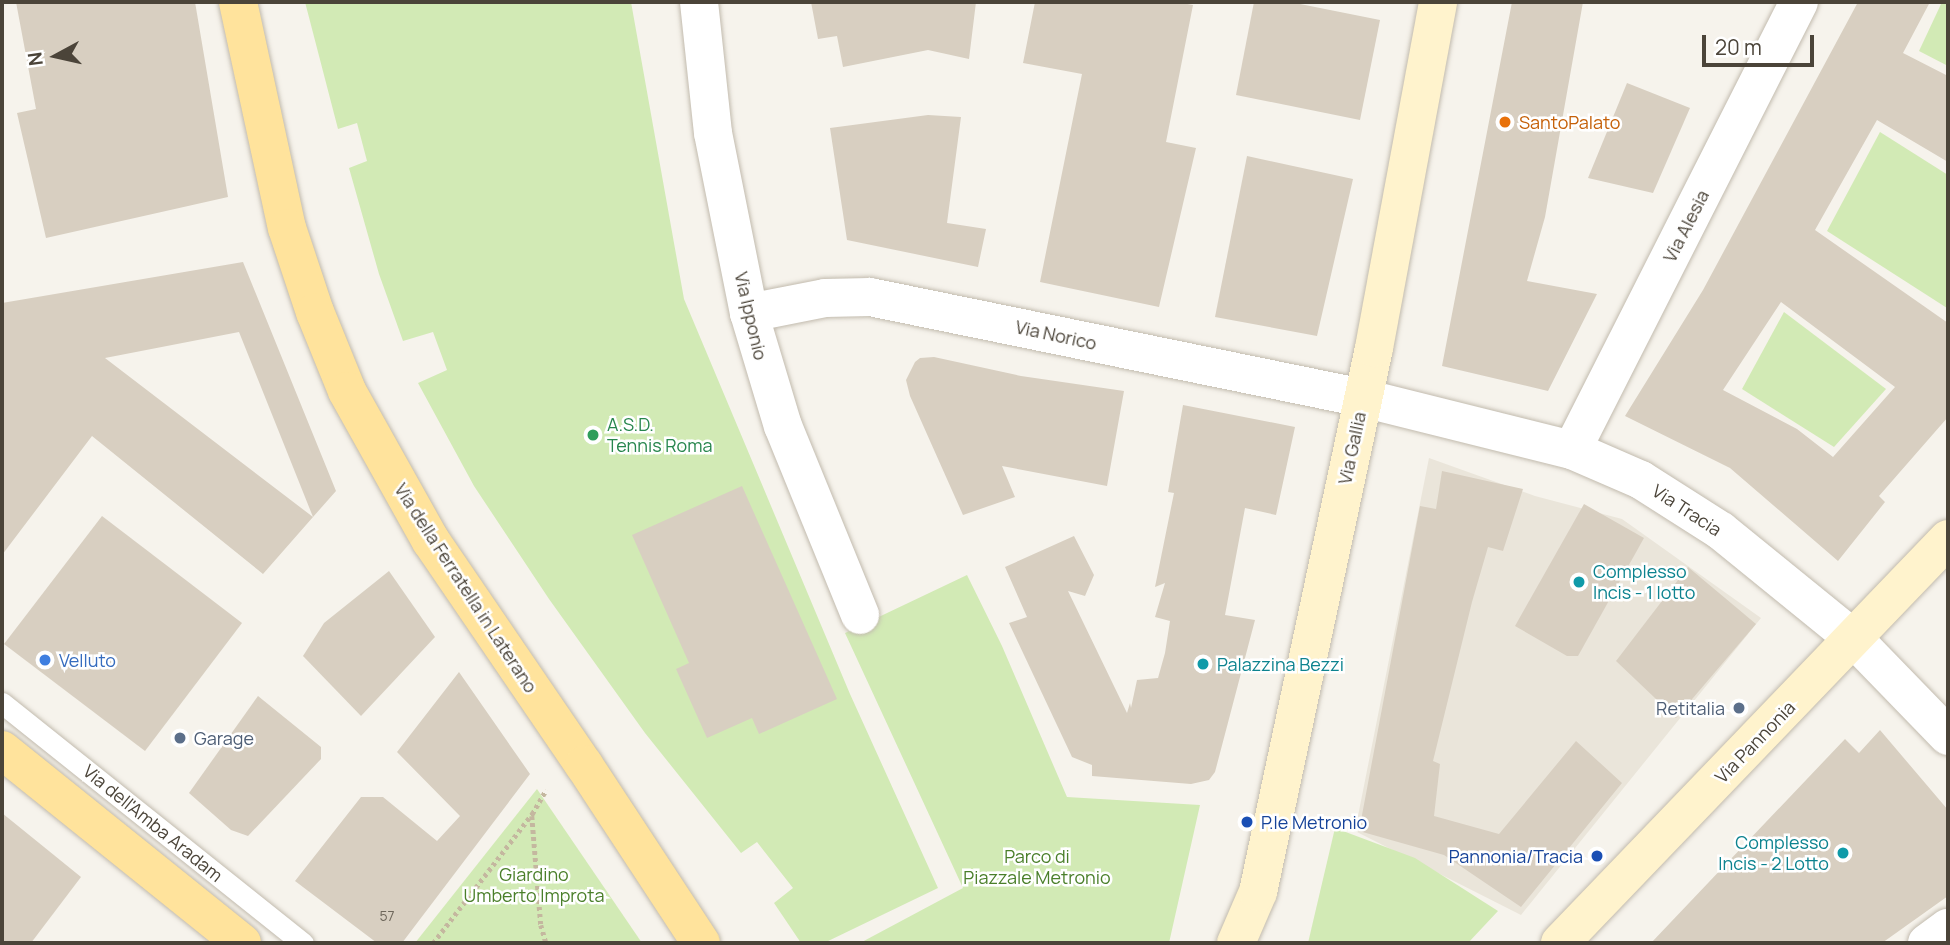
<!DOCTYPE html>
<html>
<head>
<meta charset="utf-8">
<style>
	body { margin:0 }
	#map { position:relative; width:1950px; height:945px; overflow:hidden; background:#f6f3ec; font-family:Manrope,sans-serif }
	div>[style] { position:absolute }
	.residential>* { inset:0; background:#eae5da }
	.green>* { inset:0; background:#d2eab5 }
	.building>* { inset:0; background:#d8cfc1 }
	.path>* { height:4.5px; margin-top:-2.25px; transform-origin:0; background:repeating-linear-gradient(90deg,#c4b79f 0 3.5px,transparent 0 7px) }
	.roads { filter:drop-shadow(0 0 2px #c2bbae) drop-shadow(0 0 2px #c2bbae) }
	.lane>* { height:21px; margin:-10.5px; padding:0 10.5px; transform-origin:10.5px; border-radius:10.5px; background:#fff }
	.street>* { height:38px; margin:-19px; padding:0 19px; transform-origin:19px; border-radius:19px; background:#fff }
	.secondary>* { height:38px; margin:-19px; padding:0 19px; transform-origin:19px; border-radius:19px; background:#fff3cd }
	.primary>* { height:38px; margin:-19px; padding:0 19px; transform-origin:19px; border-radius:19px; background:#ffe39c }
	.dots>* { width:19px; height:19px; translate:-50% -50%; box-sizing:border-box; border:4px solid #fff; border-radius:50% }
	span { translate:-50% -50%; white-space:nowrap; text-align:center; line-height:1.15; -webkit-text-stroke:5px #fff; paint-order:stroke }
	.number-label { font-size:14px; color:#6e675b }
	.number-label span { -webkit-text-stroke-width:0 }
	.food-label { font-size:18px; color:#c56008 }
	.left { translate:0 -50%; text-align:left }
	.street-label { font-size:18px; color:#4b4439 }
	.leisure-label { font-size:18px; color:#27864d }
	.culture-label { font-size:18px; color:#0d838f }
	.right { translate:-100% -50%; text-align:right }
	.shop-label { font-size:18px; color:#366cbe }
	.service-label { font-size:18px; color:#4e5e75 }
	.transit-label { font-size:18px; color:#164399 }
	.park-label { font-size:18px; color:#4a7f2a }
	.frame { position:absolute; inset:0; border:4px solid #4b4439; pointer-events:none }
	.north { position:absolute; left:21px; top:21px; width:70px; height:70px; -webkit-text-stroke:5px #fff; paint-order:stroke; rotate:262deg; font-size:19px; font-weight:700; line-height:28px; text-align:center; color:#4b4439 }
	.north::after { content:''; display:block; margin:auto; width:24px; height:32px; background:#4b4439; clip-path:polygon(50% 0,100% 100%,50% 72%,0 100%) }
	.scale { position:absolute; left:1702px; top:35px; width:112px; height:32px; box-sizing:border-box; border:4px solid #4b4439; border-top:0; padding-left:9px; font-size:21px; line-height:24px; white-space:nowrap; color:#4b4439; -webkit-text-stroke:5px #fff; paint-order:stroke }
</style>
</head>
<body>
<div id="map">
	<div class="residential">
		<div style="clip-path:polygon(1429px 458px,1535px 496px,1622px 519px,1761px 618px,1521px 915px,1355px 831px)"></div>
	</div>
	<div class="green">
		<div style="clip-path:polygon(305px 2px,631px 2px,684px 299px,850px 694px,938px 888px,824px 943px,801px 943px,774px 903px,793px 888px,757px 842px,741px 853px,645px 733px,549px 599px,474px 486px,418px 383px,447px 370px,433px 332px,403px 341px,379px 274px,349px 168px,367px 161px,357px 123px,338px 129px)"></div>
		<div style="clip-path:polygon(1942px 2px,1948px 2px,1948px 66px,1919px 51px)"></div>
		<div style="clip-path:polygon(1880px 132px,1948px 175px,1947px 308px,1827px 231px)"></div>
		<div style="clip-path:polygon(1784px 312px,1886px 389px,1834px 447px,1742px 389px)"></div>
		<div style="clip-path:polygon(967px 575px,1002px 646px,1067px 797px,1200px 805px,1169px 943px,860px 943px,963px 888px,845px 633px)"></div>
		<div style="clip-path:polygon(537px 789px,642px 943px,415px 943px)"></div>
		<div style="clip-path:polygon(1335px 828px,1415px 858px,1498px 911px,1468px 943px,1308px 943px)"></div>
	</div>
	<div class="building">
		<div style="clip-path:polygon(16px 2px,195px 2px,228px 197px,46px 238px,17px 113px,36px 109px)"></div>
		<div style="clip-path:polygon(811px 2px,976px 2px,969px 59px,928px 50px,843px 67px,837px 36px,818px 39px)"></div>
		<div style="clip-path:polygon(1035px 2px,1176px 2px,1193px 5px,1166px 142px,1196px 148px,1159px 307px,1040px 282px,1082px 74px,1023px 63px)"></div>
		<div style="clip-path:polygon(1254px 2px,1290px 2px,1380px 20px,1360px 120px,1236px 95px)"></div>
		<div style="clip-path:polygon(1512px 2px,1583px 2px,1545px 217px,1527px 281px,1597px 294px,1548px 391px,1442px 366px)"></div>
		<div style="clip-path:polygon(evenodd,1858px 2px,1930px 2px,1903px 53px,1948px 76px,1948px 162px,1877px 120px,1815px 230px,1948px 323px,1948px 417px,1879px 496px,1885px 502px,1838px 561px,1730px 468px,1625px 416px,1703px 290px,1858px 2px,1781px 302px,1895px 387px,1833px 457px,1797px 429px,1723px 390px,1781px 302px)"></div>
		<div style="clip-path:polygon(1627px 83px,1690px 108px,1653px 193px,1588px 178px)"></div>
		<div style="clip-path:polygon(928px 115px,961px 117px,947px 223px,986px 229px,978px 267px,847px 240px,830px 128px)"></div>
		<div style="clip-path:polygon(1247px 156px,1353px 179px,1317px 336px,1215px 317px)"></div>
		<div style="clip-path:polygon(243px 262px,336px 491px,313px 517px,239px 332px,105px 358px,313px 517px,263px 574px,92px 436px,2px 555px,2px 303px)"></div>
		<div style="clip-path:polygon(934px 357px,1021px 376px,1124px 391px,1107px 486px,1002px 466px,1015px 497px,963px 515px,910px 396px,906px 380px,915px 362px,920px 358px)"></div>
		<div style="clip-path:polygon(1183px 405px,1295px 427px,1276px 515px,1245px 508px,1225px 615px,1255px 620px,1215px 772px,1209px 780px,1191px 784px,1092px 776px,1092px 765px,1072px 757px,1009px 623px,1027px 617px,1005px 567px,1074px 536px,1094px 575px,1085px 596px,1068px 591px,1127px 713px,1130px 703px,1131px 708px,1137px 680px,1158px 678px,1165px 653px,1170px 621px,1155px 617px,1165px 583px,1155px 587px,1174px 493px,1168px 492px)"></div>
		<div style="clip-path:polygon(1442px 471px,1523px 489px,1503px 551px,1488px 547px,1472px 602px,1433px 761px,1440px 764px,1434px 816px,1499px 834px,1576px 741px,1622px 783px,1521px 907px,1444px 855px,1359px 831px,1420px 506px,1436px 509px)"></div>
		<div style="clip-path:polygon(742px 486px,837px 699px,759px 734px,752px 718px,707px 738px,676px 669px,689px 663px,632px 535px)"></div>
		<div style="clip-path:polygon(1584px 504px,1644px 538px,1578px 656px,1567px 656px,1515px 626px)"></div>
		<div style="clip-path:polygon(102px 516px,242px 623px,145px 751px,4px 644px)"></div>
		<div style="clip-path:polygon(1688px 567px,1756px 624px,1676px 718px,1616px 661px)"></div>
		<div style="clip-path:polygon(389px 571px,435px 637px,361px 716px,303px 656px,324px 623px)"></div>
		<div style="clip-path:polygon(459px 672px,530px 774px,402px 943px,377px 943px,295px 881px,361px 797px,383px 797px,437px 841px,460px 816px,397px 752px)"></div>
		<div style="clip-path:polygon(258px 696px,321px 747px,321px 759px,248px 836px,231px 830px,189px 793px)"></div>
		<div style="clip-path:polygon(1880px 730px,1948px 810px,1948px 896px,1882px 943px,1651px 943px,1845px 739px,1859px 753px)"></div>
		<div style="clip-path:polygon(2px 813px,81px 877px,31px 943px,2px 943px)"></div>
	</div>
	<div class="path">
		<div style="left:532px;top:816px;width:109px;rotate:85.3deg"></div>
		<div style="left:541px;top:925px;width:19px;rotate:74deg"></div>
		<div style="left:433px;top:943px;width:163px;rotate:-52.5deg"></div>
		<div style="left:532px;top:814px;width:28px;rotate:-60deg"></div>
	</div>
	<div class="roads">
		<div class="lane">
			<div style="left:2px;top:703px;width:385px;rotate:38.6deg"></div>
		</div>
		<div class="street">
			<div style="left:699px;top:2px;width:132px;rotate:83.9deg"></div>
			<div style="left:713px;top:133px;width:184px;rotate:78.7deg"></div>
			<div style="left:749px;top:313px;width:118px;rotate:73.3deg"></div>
			<div style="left:783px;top:426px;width:204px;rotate:67.8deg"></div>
			<div style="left:749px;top:313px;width:77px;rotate:-11.2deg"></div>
			<div style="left:825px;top:298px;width:45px;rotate:-1.3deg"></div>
			<div style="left:870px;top:297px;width:503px;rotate:11.58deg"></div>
			<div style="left:1363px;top:398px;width:215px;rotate:14deg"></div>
			<div style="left:1572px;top:450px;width:75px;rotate:23.5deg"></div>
			<div style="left:1641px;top:480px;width:95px;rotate:32.5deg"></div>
			<div style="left:1721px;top:531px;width:171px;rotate:39.1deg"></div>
			<div style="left:1854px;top:639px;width:135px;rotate:45.9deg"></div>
			<div style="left:1572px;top:450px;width:502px;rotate:-63.13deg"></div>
			<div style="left:1927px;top:943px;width:26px;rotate:-36deg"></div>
		</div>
		<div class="secondary">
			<div style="left:1236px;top:943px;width:56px;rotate:-66.7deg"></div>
			<div style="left:1258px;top:892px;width:556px;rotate:-77.96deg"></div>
			<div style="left:1374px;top:348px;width:352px;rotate:-79.5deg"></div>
			<div style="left:1560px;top:943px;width:560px;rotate:-46.16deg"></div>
		</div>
		<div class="primary">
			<div style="left:238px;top:2px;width:231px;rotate:77.8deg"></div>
			<div style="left:287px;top:228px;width:89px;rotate:71.6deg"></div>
			<div style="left:315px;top:312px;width:85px;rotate:67.9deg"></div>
			<div style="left:347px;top:391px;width:172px;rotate:60.8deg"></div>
			<div style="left:431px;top:541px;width:271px;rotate:55.7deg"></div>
			<div style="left:584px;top:765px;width:213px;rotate:56.7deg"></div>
			<div style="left:2px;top:750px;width:308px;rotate:38.8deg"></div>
		</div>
	</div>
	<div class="dots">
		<div style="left:1505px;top:122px;background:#e8710a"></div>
		<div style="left:593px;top:435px;background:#2e9e5b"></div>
		<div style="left:1579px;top:582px;background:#0f9aa8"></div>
		<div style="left:45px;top:660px;background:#3f7fe0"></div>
		<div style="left:1203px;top:664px;background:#0f9aa8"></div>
		<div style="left:1739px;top:708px;background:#5c6f8a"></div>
		<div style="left:180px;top:738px;background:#5c6f8a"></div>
		<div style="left:1247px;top:822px;background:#1a4fb4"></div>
		<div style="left:1843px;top:853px;background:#0f9aa8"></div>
		<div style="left:1597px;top:856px;background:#1a4fb4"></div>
	</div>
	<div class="number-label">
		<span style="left:387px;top:916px">57</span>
	</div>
	<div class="food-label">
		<span class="left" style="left:1519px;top:122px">SantoPalato</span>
	</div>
	<div class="street-label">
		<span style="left:1686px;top:226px;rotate:-63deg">Via Alesia</span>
		<span style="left:751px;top:316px;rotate:77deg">Via Ipponio</span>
		<span style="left:1056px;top:335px;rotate:12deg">Via Norico</span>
		<span style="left:1352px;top:448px;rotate:-78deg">Via Gallia</span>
		<span style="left:1687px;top:510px;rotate:33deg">Via Tracia</span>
		<span style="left:466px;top:588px;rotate:57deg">Via della Ferratella in Laterano</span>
		<span style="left:1755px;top:742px;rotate:-46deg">Via Pannonia</span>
		<span style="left:153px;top:823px;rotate:39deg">Via dell'Amba Aradam</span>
	</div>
	<div class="leisure-label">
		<span class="left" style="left:607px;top:435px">A.S.D.<br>Tennis Roma</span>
	</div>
	<div class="culture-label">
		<span class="left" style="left:1593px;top:582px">Complesso<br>Incis - 1 lotto</span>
		<span class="left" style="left:1217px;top:664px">Palazzina Bezzi</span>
		<span class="right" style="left:1829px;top:853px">Complesso<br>Incis - 2 Lotto</span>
	</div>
	<div class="shop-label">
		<span class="left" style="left:59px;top:660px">Velluto</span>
	</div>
	<div class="service-label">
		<span class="right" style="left:1725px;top:708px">Retitalia</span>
		<span class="left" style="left:194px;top:738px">Garage</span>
	</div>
	<div class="transit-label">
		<span class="left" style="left:1261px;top:822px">P.le Metronio</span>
		<span class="right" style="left:1583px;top:856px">Pannonia/Tracia</span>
	</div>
	<div class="park-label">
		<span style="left:1037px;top:867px">Parco di<br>Piazzale Metronio</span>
		<span style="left:534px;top:885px">Giardino<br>Umberto Improta</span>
	</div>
	<div class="frame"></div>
	<div class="north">N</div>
	<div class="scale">20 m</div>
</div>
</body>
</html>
